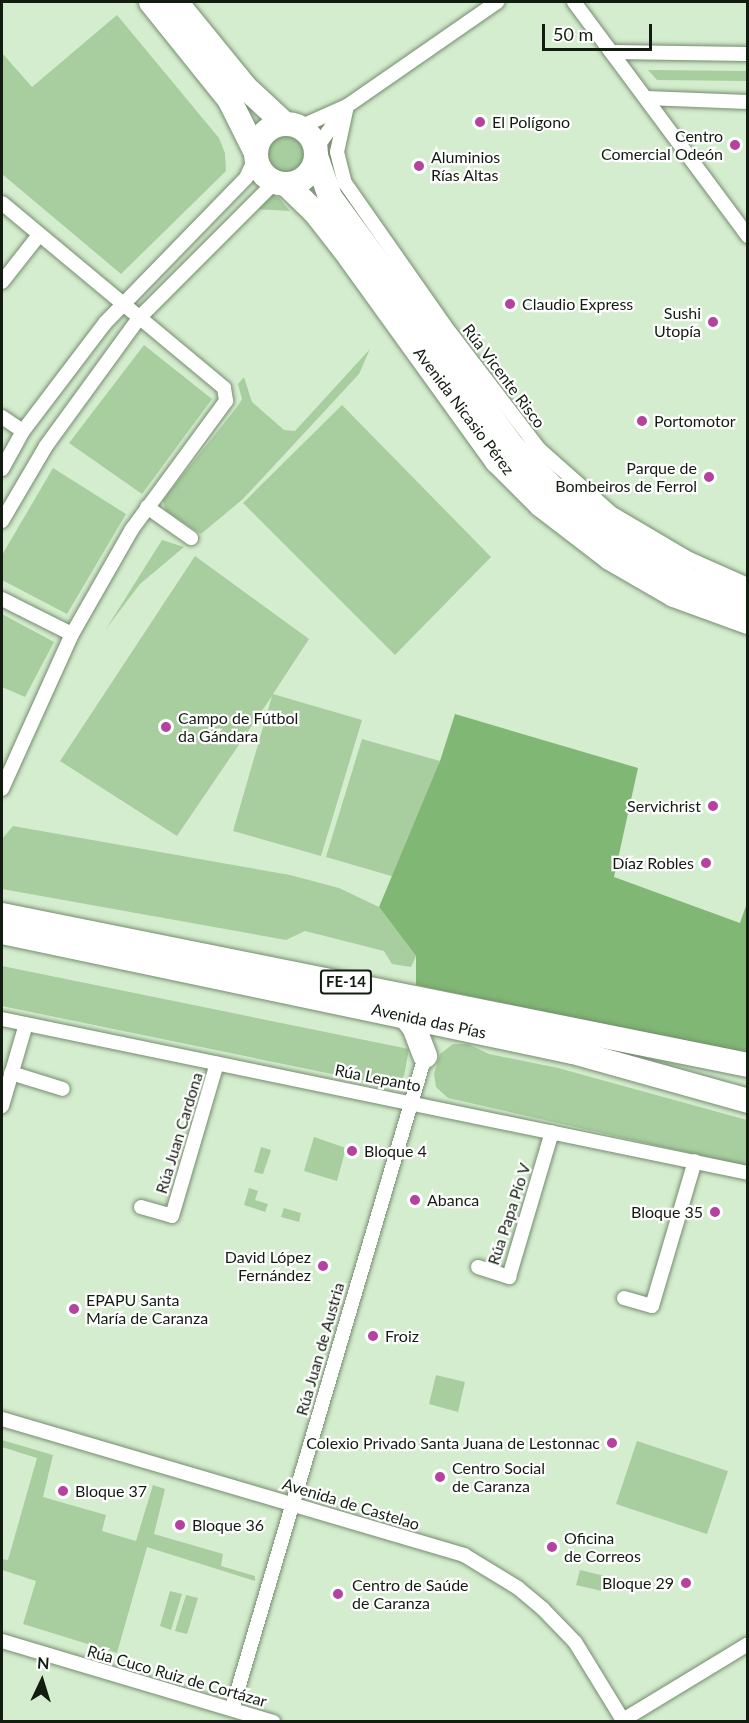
<!DOCTYPE html>
<html>
<head>
<meta charset="utf-8">
<style>
	body { margin:0 }
	#map { position:relative; width:749px; height:1723px; overflow:hidden; background:#d4edce; font-family:Lato,sans-serif }
	div>[style] { position:absolute }
	.green>* { inset:0; background:#a8ce9f }
	.round { border-radius:50% }
	.forest>* { inset:0; background:#81b774 }
	.roads { filter:drop-shadow(0 0 2px #768c70) drop-shadow(0 0 2px #768c70) }
	.street>* { height:14px; margin:-7px; padding:0 7px; transform-origin:7px; border-radius:7px; background:#fff }
	.highway>* { height:24px; margin:-12px; padding:0 12px; transform-origin:12px; border-radius:12px; background:#fff }
	.highway>.ring { margin:-12px; padding:0; box-sizing:content-box; background:none; border:24px solid #fff; border-radius:50% }
	.dots>* { width:16px; height:16px; translate:-50% -50%; box-sizing:border-box; border:3px solid #fff; border-radius:50% }
	span { translate:-50% -50%; white-space:nowrap; text-align:center; line-height:1.15; -webkit-text-stroke:4.5px #fff; paint-order:stroke }
	.shield-label span { padding:2px 4px; background:#fff; border:2px solid; border-radius:4px; -webkit-text-stroke-width:0 }
	.shield-label { font-size:15px; color:#131c11; font-weight:700 }
	.poi-label { font-size:16px; color:#131c11 }
	.left { translate:0 -50%; text-align:left }
	.right { translate:-100% -50%; text-align:right }
	.street-label { font-size:16px; color:#131c11 }
	.frame { position:absolute; inset:0; border:3px solid #131c11; pointer-events:none }
	.north { position:absolute; left:12px; top:1651px; width:60px; height:60px; -webkit-text-stroke:4px #fff; paint-order:stroke; rotate:4deg; font-size:16px; font-weight:700; line-height:24px; text-align:center; color:#131c11 }
	.north::after { content:''; display:block; margin:auto; width:21px; height:27px; background:#131c11; clip-path:polygon(50% 0,100% 100%,50% 72%,0 100%) }
	.scale { position:absolute; left:542px; top:24px; width:110px; height:27px; box-sizing:border-box; border:3px solid #131c11; border-top:0; padding-left:8px; font-size:18px; line-height:21px; white-space:nowrap; color:#131c11; -webkit-text-stroke:4px #fff; paint-order:stroke }
</style>
</head>
<body>
<div id="map">
	<div class="green">
		<div style="clip-path:polygon(117px 15px,219px 138px,225px 153px,226px 171px,121px 274px,2px 174px,2px 53px,32px 87px)"></div>
		<div style="clip-path:polygon(648px 70px,747px 71px,747px 81px,657px 80px)"></div>
		<div style="clip-path:polygon(337px 126px,334px 147px,368px 224px,361px 230px,342px 202px,326px 153px,329px 138px)"></div>
		<div class="round" style="left:264px;top:133px;width:42px;height:42px"></div>
		<div style="clip-path:polygon(271px 194px,280px 199px,290px 211px,254px 209px)"></div>
		<div style="clip-path:polygon(144px 345px,212px 399px,142px 494px,69px 443px)"></div>
		<div style="clip-path:polygon(370px 349px,359px 374px,243px 499px,201px 534px,165px 510px,163px 500px,237px 407px,242px 399px,238px 384px,244px 377px,252px 402px,284px 430px,295px 431px)"></div>
		<div style="clip-path:polygon(342px 405px,491px 557px,395px 655px,243px 503px)"></div>
		<div style="clip-path:polygon(53px 468px,126px 514px,67px 614px,2px 580px,2px 555px)"></div>
		<div style="clip-path:polygon(162px 540px,184px 547px,140px 584px,106px 629px)"></div>
		<div style="clip-path:polygon(195px 556px,309px 639px,273px 694px,362px 720px,321px 856px,233px 831px,272px 696px,177px 836px,60px 761px)"></div>
		<div style="clip-path:polygon(2px 614px,54px 642px,25px 697px,2px 687px)"></div>
		<div style="clip-path:polygon(362px 739px,440px 761px,405px 880px,326px 857px)"></div>
		<div style="clip-path:polygon(13px 826px,290px 875px,339px 888px,379px 907px,416px 956px,411px 967px,392px 964px,384px 951px,305px 931px,286px 940px,2px 889px,2px 839px)"></div>
		<div style="clip-path:polygon(2px 966px,409px 1049px,404px 1076px,395px 1087px,2px 1006px)"></div>
		<div style="clip-path:polygon(453px 1044px,468px 1044px,489px 1054px,558px 1068px,747px 1120px,747px 1166px,448px 1098px,436px 1087px,434px 1074px,440px 1054px)"></div>
		<div style="clip-path:polygon(314px 1137px,346px 1148px,337px 1181px,304px 1171px)"></div>
		<div style="clip-path:polygon(261px 1147px,271px 1150px,263px 1174px,254px 1172px)"></div>
		<div style="clip-path:polygon(249px 1188px,258px 1191px,255px 1200px,268px 1204px,265px 1212px,244px 1205px)"></div>
		<div style="clip-path:polygon(284px 1208px,301px 1213px,299px 1222px,281px 1217px)"></div>
		<div style="clip-path:polygon(436px 1375px,465px 1382px,458px 1412px,429px 1404px)"></div>
		<div style="clip-path:polygon(2px 1440px,53px 1455px,43px 1497px,106px 1515px,102px 1531px,136px 1541px,153px 1485px,165px 1489px,154px 1534px,223px 1554px,221px 1566px,255px 1576px,255px 1581px,147px 1547px,117px 1653px,23px 1624px,36px 1581px,2px 1570px,2px 1559px,8px 1560px,37px 1458px,2px 1447px)"></div>
		<div style="clip-path:polygon(637px 1441px,728px 1471px,707px 1534px,616px 1504px)"></div>
		<div style="clip-path:polygon(580px 1570px,605px 1576px,602px 1591px,576px 1585px)"></div>
		<div style="clip-path:polygon(170px 1591px,182px 1594px,171px 1630px,160px 1626px)"></div>
		<div style="clip-path:polygon(186px 1595px,198px 1598px,187px 1634px,175px 1631px)"></div>
	</div>
	<div class="forest">
		<div style="clip-path:polygon(455px 714px,638px 768px,614px 877px,740px 923px,747px 903px,747px 1054px,416px 985px,416px 956px,379px 907px,440px 761px)"></div>
	</div>
	<div class="roads">
		<div class="street">
			<div style="left:574px;top:2px;width:292px;rotate:53.4deg"></div>
			<div style="left:612px;top:52px;width:136px;rotate:0.8deg"></div>
			<div style="left:646px;top:98px;width:102px;rotate:2.2deg"></div>
			<div style="left:347px;top:106px;width:47px;rotate:102.3deg"></div>
			<div style="left:337px;top:152px;width:32px;rotate:76deg"></div>
			<div style="left:345px;top:183px;width:174px;rotate:55deg"></div>
			<div style="left:445px;top:326px;width:155px;rotate:52.6deg"></div>
			<div style="left:539px;top:449px;width:96px;rotate:41.6deg"></div>
			<div style="left:611px;top:513px;width:91px;rotate:30.5deg"></div>
			<div style="left:689px;top:559px;width:64px;rotate:23.8deg"></div>
			<div style="left:300px;top:127px;width:51px;rotate:-24.1deg"></div>
			<div style="left:347px;top:106px;width:183px;rotate:-34.7deg"></div>
			<div style="left:315px;top:150px;width:47px;rotate:-54.6deg"></div>
			<div style="left:2px;top:203px;width:289px;rotate:39.8deg"></div>
			<div style="left:224px;top:388px;width:13px;rotate:81deg"></div>
			<div style="left:226px;top:401px;width:159px;rotate:126.3deg"></div>
			<div style="left:132px;top:529px;width:121px;rotate:119.7deg"></div>
			<div style="left:72px;top:634px;width:170px;rotate:114.3deg"></div>
			<div style="left:2px;top:282px;width:60px;rotate:-51.8deg"></div>
			<div style="left:2px;top:417px;width:25px;rotate:34deg"></div>
			<div style="left:2px;top:469px;width:43px;rotate:-61.1deg"></div>
			<div style="left:23px;top:431px;width:136px;rotate:-52.8deg"></div>
			<div style="left:105px;top:323px;width:202px;rotate:-45.8deg"></div>
			<div style="left:246px;top:178px;width:23px;rotate:-65deg"></div>
			<div style="left:147px;top:507px;width:54px;rotate:35.2deg"></div>
			<div style="left:2px;top:521px;width:87px;rotate:-59.6deg"></div>
			<div style="left:46px;top:446px;width:158px;rotate:-54deg"></div>
			<div style="left:139px;top:318px;width:192px;rotate:-45deg"></div>
			<div style="left:2px;top:599px;width:78px;rotate:26.6deg"></div>
			<div style="left:2px;top:1019px;width:762px;rotate:11.66deg"></div>
			<div style="left:11px;top:1073px;width:54px;rotate:17.1deg"></div>
			<div style="left:2px;top:1106px;width:85px;rotate:-73.7deg"></div>
			<div style="left:141px;top:1207px;width:32px;rotate:16deg"></div>
			<div style="left:172px;top:1216px;width:159px;rotate:-73.6deg"></div>
			<div style="left:478px;top:1267px;width:33px;rotate:18deg"></div>
			<div style="left:509px;top:1277px;width:151px;rotate:-73.5deg"></div>
			<div style="left:624px;top:1298px;width:29px;rotate:16deg"></div>
			<div style="left:652px;top:1306px;width:151px;rotate:-73.5deg"></div>
			<div style="left:2px;top:1419px;width:482px;rotate:16.4deg"></div>
			<div style="left:464px;top:1555px;width:63px;rotate:31.4deg"></div>
			<div style="left:518px;top:1588px;width:33px;rotate:40deg"></div>
			<div style="left:543px;top:1609px;width:46px;rotate:45.9deg"></div>
			<div style="left:575px;top:1642px;width:94px;rotate:58.5deg"></div>
			<div style="left:2px;top:1641px;width:283px;rotate:16.6deg"></div>
			<div style="left:232px;top:1709px;width:681px;rotate:-73.53deg"></div>
			<div style="left:623px;top:1720px;width:146px;rotate:-31.3deg"></div>
		</div>
		<div class="highway">
			<div style="left:151px;top:2px;width:124px;rotate:51.2deg"></div>
			<div style="left:229px;top:99px;width:58px;rotate:63.4deg"></div>
			<div style="left:176px;top:2px;width:109px;rotate:50.9deg"></div>
			<div style="left:245px;top:87px;width:54px;rotate:42.8deg"></div>
			<div class="ring" style="left:256px;top:124px;width:36px;height:36px"></div>
			<div style="left:316px;top:156px;width:43px;rotate:71.1deg"></div>
			<div style="left:330px;top:197px;width:311px;rotate:53.8deg"></div>
			<div style="left:514px;top:448px;width:57px;rotate:45.7deg"></div>
			<div style="left:554px;top:489px;width:81px;rotate:37.4deg"></div>
			<div style="left:618px;top:538px;width:76px;rotate:31deg"></div>
			<div style="left:683px;top:577px;width:70px;rotate:22.6deg"></div>
			<div style="left:286px;top:184px;width:40px;rotate:44deg"></div>
			<div style="left:315px;top:212px;width:47px;rotate:51.9deg"></div>
			<div style="left:344px;top:249px;width:261px;rotate:54.2deg"></div>
			<div style="left:497px;top:461px;width:62px;rotate:45deg"></div>
			<div style="left:541px;top:505px;width:87px;rotate:37.5deg"></div>
			<div style="left:610px;top:558px;width:74px;rotate:30deg"></div>
			<div style="left:674px;top:595px;width:79px;rotate:20deg"></div>
			<div style="left:2px;top:915px;width:761px;rotate:11.37deg"></div>
			<div style="left:2px;top:932px;width:583px;rotate:11.87deg"></div>
			<div style="left:573px;top:1052px;width:182px;rotate:15.6deg"></div>
			<div style="left:405px;top:1016px;width:14px;rotate:51deg"></div>
			<div style="left:414px;top:1027px;width:31px;rotate:69deg"></div>
		</div>
	</div>
	<div class="dots">
		<div style="left:480px;top:122px;background:#b4429e"></div>
		<div style="left:735px;top:145px;background:#b4429e"></div>
		<div style="left:419px;top:166px;background:#b4429e"></div>
		<div style="left:510px;top:304px;background:#b4429e"></div>
		<div style="left:713px;top:322px;background:#b4429e"></div>
		<div style="left:642px;top:421px;background:#b4429e"></div>
		<div style="left:709px;top:477px;background:#b4429e"></div>
		<div style="left:166px;top:727px;background:#b4429e"></div>
		<div style="left:713px;top:806px;background:#b4429e"></div>
		<div style="left:706px;top:863px;background:#b4429e"></div>
		<div style="left:352px;top:1151px;background:#b4429e"></div>
		<div style="left:415px;top:1200px;background:#b4429e"></div>
		<div style="left:715px;top:1212px;background:#b4429e"></div>
		<div style="left:323px;top:1266px;background:#b4429e"></div>
		<div style="left:74px;top:1309px;background:#b4429e"></div>
		<div style="left:373px;top:1336px;background:#b4429e"></div>
		<div style="left:612px;top:1443px;background:#b4429e"></div>
		<div style="left:440px;top:1477px;background:#b4429e"></div>
		<div style="left:63px;top:1491px;background:#b4429e"></div>
		<div style="left:180px;top:1525px;background:#b4429e"></div>
		<div style="left:552px;top:1547px;background:#b4429e"></div>
		<div style="left:686px;top:1583px;background:#b4429e"></div>
		<div style="left:338px;top:1594px;background:#b4429e"></div>
	</div>
	<div class="shield-label">
		<span style="left:346px;top:982px">FE-14</span>
	</div>
	<div class="poi-label">
		<span class="left" style="left:492px;top:122px">El Polígono</span>
		<span class="right" style="left:723px;top:145px">Centro<br>Comercial Odeón</span>
		<span class="left" style="left:431px;top:166px">Aluminios<br>Rías Altas</span>
		<span class="left" style="left:522px;top:304px">Claudio Express</span>
		<span class="right" style="left:701px;top:322px">Sushi<br>Utopía</span>
		<span class="left" style="left:654px;top:421px">Portomotor</span>
		<span class="right" style="left:697px;top:477px">Parque de<br>Bombeiros de Ferrol</span>
		<span class="left" style="left:178px;top:727px">Campo de Fútbol<br>da Gándara</span>
		<span class="right" style="left:701px;top:806px">Servichrist</span>
		<span class="right" style="left:694px;top:863px">Díaz Robles</span>
		<span class="left" style="left:364px;top:1151px">Bloque 4</span>
		<span class="left" style="left:427px;top:1200px">Abanca</span>
		<span class="right" style="left:703px;top:1212px">Bloque 35</span>
		<span class="right" style="left:311px;top:1266px">David López<br>Fernández</span>
		<span class="left" style="left:86px;top:1309px">EPAPU Santa<br>María de Caranza</span>
		<span class="left" style="left:385px;top:1336px">Froiz</span>
		<span class="right" style="left:600px;top:1443px">Colexio Privado Santa Juana de Lestonnac</span>
		<span class="left" style="left:452px;top:1477px">Centro Social<br>de Caranza</span>
		<span class="left" style="left:75px;top:1491px">Bloque 37</span>
		<span class="left" style="left:192px;top:1525px">Bloque 36</span>
		<span class="left" style="left:564px;top:1547px">Oficina<br>de Correos</span>
		<span class="right" style="left:674px;top:1583px">Bloque 29</span>
		<span class="left" style="left:352px;top:1594px">Centro de Saúde<br>de Caranza</span>
	</div>
	<div class="street-label">
		<span style="left:504px;top:376px;rotate:53deg">Rúa Vicente Risco</span>
		<span style="left:464px;top:411px;rotate:53deg">Avenida Nicasio Pérez</span>
		<span style="left:429px;top:1021px;rotate:12deg">Avenida das Pías</span>
		<span style="left:378px;top:1078px;rotate:11deg">Rúa Lepanto</span>
		<span style="left:179px;top:1133px;rotate:-73deg">Rúa Juan Cardona</span>
		<span style="left:509px;top:1214px;rotate:-72deg">Rúa Papa Pío V</span>
		<span style="left:320px;top:1349px;rotate:-74deg">Rúa Juan de Austria</span>
		<span style="left:351px;top:1504px;rotate:17deg">Avenida de Castelao</span>
		<span style="left:177px;top:1676px;rotate:16deg">Rúa Cuco Ruiz de Cortázar</span>
	</div>
	<div class="frame"></div>
	<div class="north">N</div>
	<div class="scale">50 m</div>
</div>
</body>
</html>
